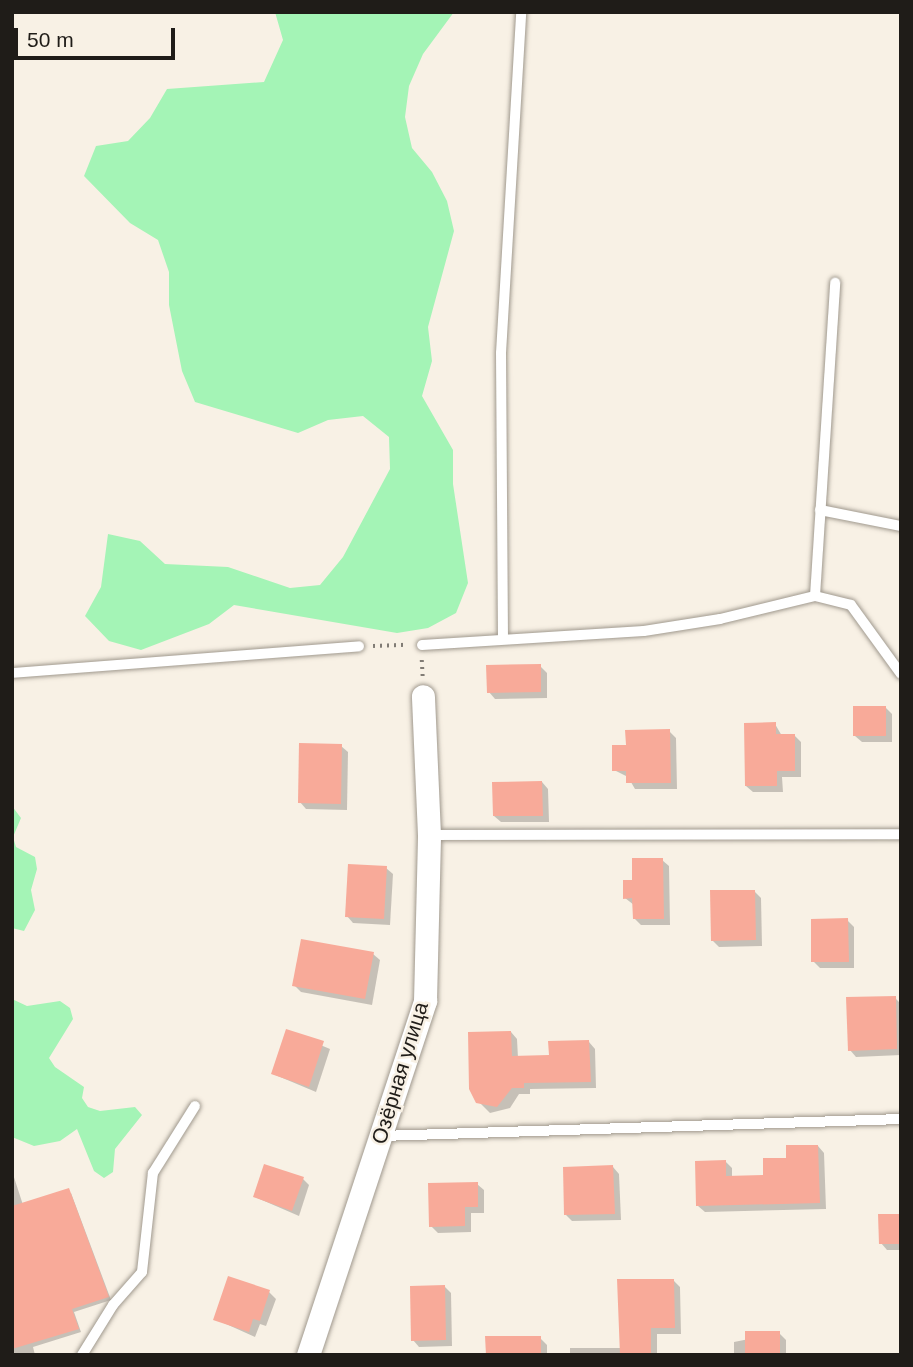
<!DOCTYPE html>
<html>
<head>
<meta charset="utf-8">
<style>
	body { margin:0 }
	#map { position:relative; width:913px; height:1367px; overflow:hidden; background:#f8f1e5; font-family:Arial,sans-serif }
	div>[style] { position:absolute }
	.green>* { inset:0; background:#a4f4b6 }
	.shadow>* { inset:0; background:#0003 }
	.building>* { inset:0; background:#f8aa99 }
	.path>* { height:3.5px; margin-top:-1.75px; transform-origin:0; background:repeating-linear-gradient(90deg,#817c75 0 2px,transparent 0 7px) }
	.roads { filter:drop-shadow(0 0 2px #a0998e) drop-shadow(0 0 2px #a0998e) }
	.lane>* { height:10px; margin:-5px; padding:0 5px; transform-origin:5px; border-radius:5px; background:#fff }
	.street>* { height:23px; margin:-11.5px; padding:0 11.5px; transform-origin:11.5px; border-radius:11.5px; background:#fff }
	span { translate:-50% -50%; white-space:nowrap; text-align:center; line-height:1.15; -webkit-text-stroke:5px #f8f1e5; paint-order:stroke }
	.street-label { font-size:21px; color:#1f1c18 }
	.frame { position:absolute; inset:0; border:14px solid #1f1c18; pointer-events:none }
	.scale { position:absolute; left:14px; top:28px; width:161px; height:32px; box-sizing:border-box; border:4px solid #1f1c18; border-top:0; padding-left:9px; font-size:21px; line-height:24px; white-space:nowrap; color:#1f1c18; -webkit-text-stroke:5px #f8f1e5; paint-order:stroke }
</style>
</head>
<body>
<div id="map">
	<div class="green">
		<div style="clip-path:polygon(275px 12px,454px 12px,423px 54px,409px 86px,405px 117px,412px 148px,432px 172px,447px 201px,454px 231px,428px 327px,432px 361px,422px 396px,453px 450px,453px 484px,468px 583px,456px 613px,428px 628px,397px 633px,234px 605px,209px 624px,141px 650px,109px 641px,85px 616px,101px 587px,108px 534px,140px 541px,165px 564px,228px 567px,290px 588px,320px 585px,343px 557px,390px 469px,389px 437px,363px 416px,328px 420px,298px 433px,195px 402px,182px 371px,169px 305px,169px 272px,158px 240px,130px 223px,84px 176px,96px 146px,128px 141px,150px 118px,167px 89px,264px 82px,283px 40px)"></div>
		<div style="clip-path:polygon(12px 806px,21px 818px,13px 837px,16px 847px,35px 857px,37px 869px,31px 890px,35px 910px,24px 931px,12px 928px)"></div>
		<div style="clip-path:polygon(12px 999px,27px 1006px,60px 1001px,70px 1008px,73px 1019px,49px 1058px,55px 1067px,84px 1087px,82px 1098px,88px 1107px,100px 1111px,135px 1107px,142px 1115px,115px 1149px,113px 1172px,104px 1178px,94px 1171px,77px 1129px,60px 1141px,34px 1146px,12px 1137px)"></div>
	</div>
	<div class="shadow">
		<div style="clip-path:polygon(540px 666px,547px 673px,547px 698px,495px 699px,489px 692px)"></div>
		<div style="clip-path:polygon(885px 707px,892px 714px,892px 742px,862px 742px,855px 736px)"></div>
		<div style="clip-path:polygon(775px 724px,782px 736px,794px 735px,801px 742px,801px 777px,782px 777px,783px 792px,753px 792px,746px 786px)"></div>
		<div style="clip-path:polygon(669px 731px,676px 738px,677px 789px,635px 789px,628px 777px,614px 770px,628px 747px)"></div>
		<div style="clip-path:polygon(341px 746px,348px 752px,347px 810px,306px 809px,300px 802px)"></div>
		<div style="clip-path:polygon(542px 782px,548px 789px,549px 822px,501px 822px,494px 816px)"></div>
		<div style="clip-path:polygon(662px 860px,669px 866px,670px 925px,641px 925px,634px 918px,634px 905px,625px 898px,634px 881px)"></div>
		<div style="clip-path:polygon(386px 868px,393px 874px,390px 925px,353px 923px,347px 916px)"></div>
		<div style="clip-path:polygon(755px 892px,761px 898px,762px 946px,719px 947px,712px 940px)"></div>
		<div style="clip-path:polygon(847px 920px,854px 927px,854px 968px,820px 968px,813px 961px)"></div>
		<div style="clip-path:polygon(373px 954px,380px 960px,372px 1005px,301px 992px,294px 985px)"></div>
		<div style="clip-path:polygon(895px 998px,901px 1004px,901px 1055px,856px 1057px,850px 1050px)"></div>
		<div style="clip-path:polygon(287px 1031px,330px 1049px,316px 1092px,273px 1074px)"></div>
		<div style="clip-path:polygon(511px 1032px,517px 1039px,518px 1058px,551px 1057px,589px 1042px,595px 1049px,596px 1088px,530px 1089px,530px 1094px,519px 1094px,510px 1108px,490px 1113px,473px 1096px)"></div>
		<div style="clip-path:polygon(818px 1146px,824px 1153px,826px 1209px,705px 1212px,698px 1206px,725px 1161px,732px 1168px,732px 1178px,765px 1177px)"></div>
		<div style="clip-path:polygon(613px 1167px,619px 1174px,621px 1220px,572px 1221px,566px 1215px)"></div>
		<div style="clip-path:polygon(12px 1171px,23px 1205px,71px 1193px,111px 1300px,74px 1312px,81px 1332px,33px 1347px,35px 1355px,12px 1355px)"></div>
		<div style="clip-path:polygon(303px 1179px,309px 1185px,299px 1216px,255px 1197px)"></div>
		<div style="clip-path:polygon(477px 1184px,484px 1190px,484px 1213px,471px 1213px,471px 1232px,438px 1233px,431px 1226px)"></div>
		<div style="clip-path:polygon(901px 1215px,901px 1250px,887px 1250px,881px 1243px)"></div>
		<div style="clip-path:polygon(674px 1281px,680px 1287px,681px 1334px,657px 1334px,657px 1355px,570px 1355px,570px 1348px,622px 1348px)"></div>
		<div style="clip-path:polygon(445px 1287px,451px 1293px,452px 1346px,419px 1347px,413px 1340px)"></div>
		<div style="clip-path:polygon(269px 1292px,276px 1299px,266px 1326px,260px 1324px,255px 1337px,215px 1319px)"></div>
		<div style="clip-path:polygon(779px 1333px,786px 1340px,786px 1355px,734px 1355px,734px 1342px)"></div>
		<div style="clip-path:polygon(540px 1338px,547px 1345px,547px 1355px,487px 1355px)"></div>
	</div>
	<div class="building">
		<div style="clip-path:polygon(541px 664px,541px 692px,487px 693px,486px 665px)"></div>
		<div style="clip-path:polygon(853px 706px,886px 706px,886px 736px,853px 736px)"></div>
		<div style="clip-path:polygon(776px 722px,776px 734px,795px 734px,795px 771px,777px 771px,777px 786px,745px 786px,744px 723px)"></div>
		<div style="clip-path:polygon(670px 729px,671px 783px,626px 783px,626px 771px,612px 771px,612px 745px,626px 745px,625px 730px)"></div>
		<div style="clip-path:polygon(299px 743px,342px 744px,341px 804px,298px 803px)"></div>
		<div style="clip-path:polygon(542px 781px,543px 816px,493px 816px,492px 782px)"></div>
		<div style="clip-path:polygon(632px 858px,663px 858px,664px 919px,633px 919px,632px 898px,623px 899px,623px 880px,632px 880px)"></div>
		<div style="clip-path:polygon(348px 864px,387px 866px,384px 919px,345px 917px)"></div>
		<div style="clip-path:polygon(710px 890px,755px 890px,756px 940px,711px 941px)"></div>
		<div style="clip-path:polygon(848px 918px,849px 962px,811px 962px,811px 919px)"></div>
		<div style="clip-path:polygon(301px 939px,374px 952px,365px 999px,292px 986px)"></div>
		<div style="clip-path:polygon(896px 996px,897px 1049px,848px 1051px,846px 997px)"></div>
		<div style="clip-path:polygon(286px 1029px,324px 1041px,309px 1087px,271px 1074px)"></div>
		<div style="clip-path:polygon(511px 1031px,512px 1056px,549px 1055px,548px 1041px,589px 1040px,591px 1082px,524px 1083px,524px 1088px,512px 1088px,497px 1107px,476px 1103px,469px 1089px,468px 1032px)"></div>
		<div style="clip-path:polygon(786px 1145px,818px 1145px,820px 1203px,696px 1206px,695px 1161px,726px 1160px,726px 1176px,763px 1175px,763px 1158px,786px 1158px)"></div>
		<div style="clip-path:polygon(264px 1164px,304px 1177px,292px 1211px,253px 1197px)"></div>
		<div style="clip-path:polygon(613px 1165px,615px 1214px,564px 1215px,563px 1167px)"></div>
		<div style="clip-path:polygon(478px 1182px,478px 1207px,465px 1207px,465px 1226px,429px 1227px,428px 1183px)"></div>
		<div style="clip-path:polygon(69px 1188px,109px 1297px,72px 1309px,79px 1329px,12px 1349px,12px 1206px)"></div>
		<div style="clip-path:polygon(878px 1214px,901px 1214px,901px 1244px,879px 1244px)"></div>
		<div style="clip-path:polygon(228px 1276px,270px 1290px,260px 1321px,253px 1319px,249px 1332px,213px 1320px)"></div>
		<div style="clip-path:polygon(617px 1279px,674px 1279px,675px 1328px,651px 1328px,651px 1355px,620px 1355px)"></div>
		<div style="clip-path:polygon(445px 1285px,446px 1340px,411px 1341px,410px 1286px)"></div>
		<div style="clip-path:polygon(745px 1331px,780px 1331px,780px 1355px,745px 1355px)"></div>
		<div style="clip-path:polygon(485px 1336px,541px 1336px,541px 1355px,486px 1355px)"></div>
	</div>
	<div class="path">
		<div style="left:373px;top:646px;width:34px;rotate:-2deg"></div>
		<div style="left:422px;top:660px;width:17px;rotate:87deg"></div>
	</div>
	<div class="roads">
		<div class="lane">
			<div style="left:820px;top:510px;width:83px;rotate:11.2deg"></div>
			<div style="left:815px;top:596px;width:314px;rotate:-86.3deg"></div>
			<div style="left:503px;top:639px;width:286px;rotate:-90.4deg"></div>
			<div style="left:501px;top:353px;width:342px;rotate:-86.6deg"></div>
			<div style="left:422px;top:645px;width:222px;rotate:-3.6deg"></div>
			<div style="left:644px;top:631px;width:77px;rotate:-9deg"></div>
			<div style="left:720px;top:619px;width:98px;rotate:-13.6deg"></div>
			<div style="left:815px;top:596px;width:37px;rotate:14deg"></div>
			<div style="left:851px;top:605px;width:85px;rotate:54.1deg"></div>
			<div style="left:12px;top:673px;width:348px;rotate:-4.4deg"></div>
			<div style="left:429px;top:835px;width:472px;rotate:-0.1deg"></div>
			<div style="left:381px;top:1136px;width:520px;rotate:-1.87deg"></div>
			<div style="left:82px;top:1355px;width:59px;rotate:-58.2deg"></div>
			<div style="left:113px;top:1305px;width:44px;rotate:-48.7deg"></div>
			<div style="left:142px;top:1272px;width:100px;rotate:-83.7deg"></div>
			<div style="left:153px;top:1173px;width:79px;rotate:-57.9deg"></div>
		</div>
		<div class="street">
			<div style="left:308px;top:1355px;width:373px;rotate:-71.7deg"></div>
			<div style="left:425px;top:1001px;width:166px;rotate:-88.6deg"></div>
			<div style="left:429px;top:835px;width:139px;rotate:-92.5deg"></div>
		</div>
	</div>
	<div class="street-label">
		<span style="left:400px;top:1073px;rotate:-73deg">Озёрная улица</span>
	</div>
	<div class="frame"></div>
	<div class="scale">50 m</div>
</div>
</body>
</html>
